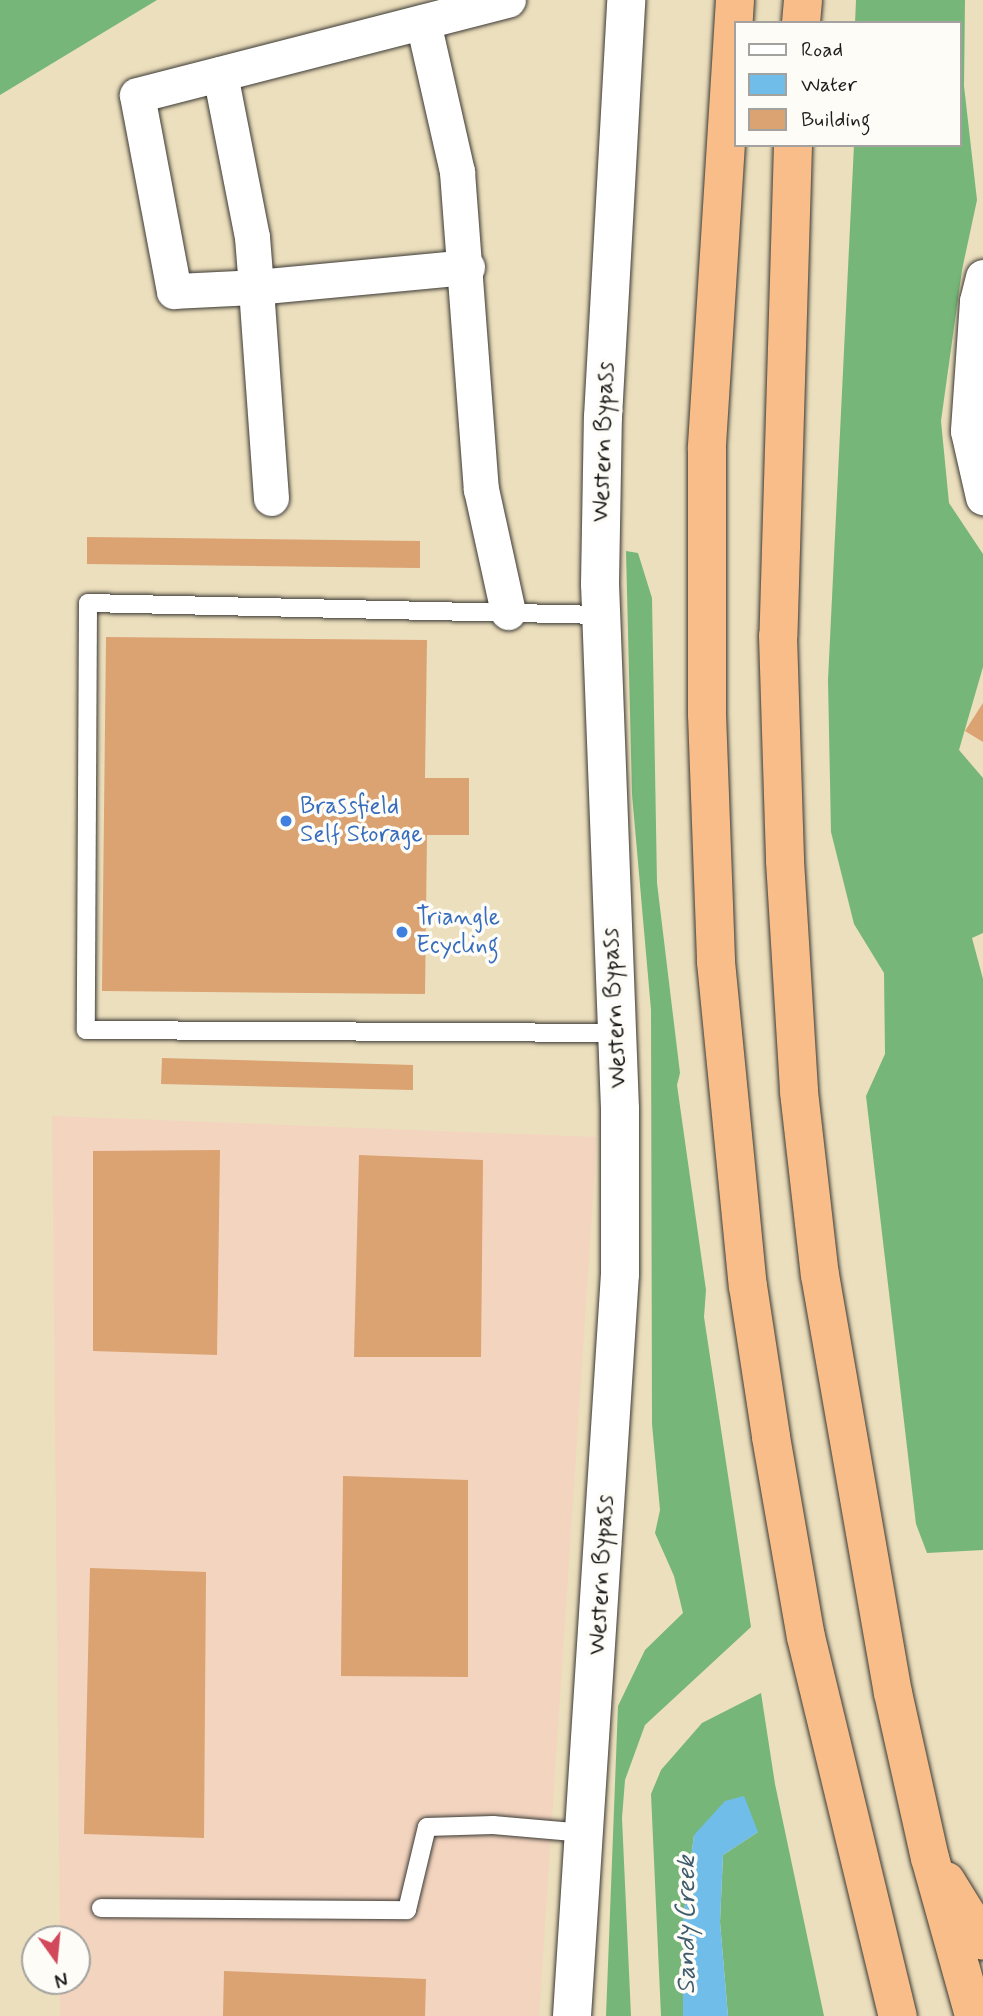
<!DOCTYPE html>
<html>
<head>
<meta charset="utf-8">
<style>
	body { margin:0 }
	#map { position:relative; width:983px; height:2016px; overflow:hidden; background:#ecdfbd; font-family:Mynerve,sans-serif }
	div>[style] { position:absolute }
	.built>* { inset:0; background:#f3d4bf }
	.forest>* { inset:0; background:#76b678 }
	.water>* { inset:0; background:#70bdea }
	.building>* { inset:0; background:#dba272 }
	.roads { filter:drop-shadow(0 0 2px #3b3934) drop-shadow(0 0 2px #3b3934) }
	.service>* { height:18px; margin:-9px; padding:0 9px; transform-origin:9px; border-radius:9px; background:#fff }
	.minor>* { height:35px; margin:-17.5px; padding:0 17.5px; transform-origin:17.5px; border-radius:17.5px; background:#fff }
	.tertiary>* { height:38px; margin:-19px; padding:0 19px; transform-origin:19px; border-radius:19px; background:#fff }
	.motorway>* { height:38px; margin:-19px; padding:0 19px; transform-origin:19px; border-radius:19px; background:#f8bd88 }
	.dots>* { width:19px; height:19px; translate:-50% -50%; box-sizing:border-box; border:4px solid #fdfcf7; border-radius:50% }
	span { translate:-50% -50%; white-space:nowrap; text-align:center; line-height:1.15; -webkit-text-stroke:7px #fdfcf7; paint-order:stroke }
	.street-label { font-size:24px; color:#1c1c1c }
	.shop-label { font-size:24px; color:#366cbe }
	.left { translate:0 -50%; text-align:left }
	.water-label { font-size:26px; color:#3e5c6e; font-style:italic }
	.legend { position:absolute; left:734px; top:21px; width:228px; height:126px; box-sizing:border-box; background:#fdfcf7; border:2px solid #a3a29f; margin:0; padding:9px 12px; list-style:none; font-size:21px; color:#1c1c1c }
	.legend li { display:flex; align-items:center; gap:14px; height:35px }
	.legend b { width:35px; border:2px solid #a3a29f }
	.north { position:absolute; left:21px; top:1925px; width:70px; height:70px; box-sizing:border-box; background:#fdfcf7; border:2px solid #a3a29f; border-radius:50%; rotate:165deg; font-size:19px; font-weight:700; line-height:28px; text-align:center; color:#1c1c1c }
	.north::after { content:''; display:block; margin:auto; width:24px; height:32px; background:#d1495b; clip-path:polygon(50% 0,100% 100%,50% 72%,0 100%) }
</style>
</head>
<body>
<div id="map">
	<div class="built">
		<div style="clip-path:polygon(52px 1116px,597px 1137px,539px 2016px,60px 2016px,60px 1981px,77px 1981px,77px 1939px,60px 1939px)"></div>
	</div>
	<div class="forest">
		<div style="clip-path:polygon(0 0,157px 0,0 95px)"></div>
		<div style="clip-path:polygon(856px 0,965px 0,964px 86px,977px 200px,962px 270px,941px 421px,949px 503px,983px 554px,983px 667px,959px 750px,983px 778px,983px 933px,972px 938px,983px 979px,983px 1550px,927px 1553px,916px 1524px,866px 1096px,885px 1054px,884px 973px,854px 924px,831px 832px,828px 680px,854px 145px,960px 145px,960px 23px,855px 23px)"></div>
		<div style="clip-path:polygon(626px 551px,638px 553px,652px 598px,657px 883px,680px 1073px,677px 1085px,706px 1290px,704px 1317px,751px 1627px,645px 1725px,625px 1780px,622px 1818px,631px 2016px,606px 2016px,618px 1706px,645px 1650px,683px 1613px,674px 1576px,655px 1533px,660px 1510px,652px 1424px,651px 1010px,632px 794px)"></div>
		<div style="clip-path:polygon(761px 1693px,775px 1784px,824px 2016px,728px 2016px,720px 1922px,723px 1855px,758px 1832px,694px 1835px,683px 1919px,683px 2016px,661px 2016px,651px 1794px,661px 1770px,702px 1723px)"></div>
	</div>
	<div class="water">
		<div style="clip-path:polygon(744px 1796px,758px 1832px,723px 1855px,720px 1922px,728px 2016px,683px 2016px,683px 1919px,694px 1835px,725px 1801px)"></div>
	</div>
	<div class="building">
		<div style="clip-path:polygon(87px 537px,420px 541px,420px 568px,87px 564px)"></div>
		<div style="clip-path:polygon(106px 637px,427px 640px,425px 778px,469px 778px,469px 835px,427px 835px,425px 994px,102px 991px)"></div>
		<div style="clip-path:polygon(983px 703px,983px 742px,965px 731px)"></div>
		<div style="clip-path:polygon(162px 1058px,413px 1065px,413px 1090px,161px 1084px)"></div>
		<div style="clip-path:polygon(220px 1150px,217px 1355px,93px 1351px,93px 1151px)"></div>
		<div style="clip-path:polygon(359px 1155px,483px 1160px,481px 1357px,354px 1357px)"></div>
		<div style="clip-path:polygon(343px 1476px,468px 1480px,468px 1677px,341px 1676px)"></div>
		<div style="clip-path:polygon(90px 1568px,206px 1572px,204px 1838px,84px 1834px)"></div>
		<div style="clip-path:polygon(224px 1971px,426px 1979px,425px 2016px,223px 2016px)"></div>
	</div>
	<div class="roads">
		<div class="service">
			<div style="left:601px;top:615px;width:513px;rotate:-178.66deg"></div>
			<div style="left:88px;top:603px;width:427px;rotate:90.3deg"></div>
			<div style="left:86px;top:1030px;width:530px;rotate:0.32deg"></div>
			<div style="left:101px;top:1908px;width:306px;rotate:0.4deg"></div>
			<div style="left:407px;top:1910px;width:85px;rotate:-76.5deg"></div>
			<div style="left:427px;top:1827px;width:66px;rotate:-1.7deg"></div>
			<div style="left:493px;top:1825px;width:92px;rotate:5deg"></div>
		</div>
		<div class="minor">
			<div style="left:423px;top:22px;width:154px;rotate:77.2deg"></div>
			<div style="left:457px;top:172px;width:318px;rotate:85.7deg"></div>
			<div style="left:481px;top:489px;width:126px;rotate:77.6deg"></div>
			<div style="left:220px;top:74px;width:166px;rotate:78.9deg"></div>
			<div style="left:252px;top:237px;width:50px;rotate:85.4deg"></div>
			<div style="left:256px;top:287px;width:212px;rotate:-5.4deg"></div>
			<div style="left:983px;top:277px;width:25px;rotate:104deg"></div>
			<div style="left:977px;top:301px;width:130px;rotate:94deg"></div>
			<div style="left:968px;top:431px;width:68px;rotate:77.2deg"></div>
			<div style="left:271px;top:498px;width:212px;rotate:-94.1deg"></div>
			<div style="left:256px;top:287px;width:82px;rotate:177.2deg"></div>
			<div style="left:174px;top:291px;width:199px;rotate:-100.7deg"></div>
			<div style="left:137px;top:95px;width:383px;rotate:-14.4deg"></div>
		</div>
		<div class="tertiary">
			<div style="left:572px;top:2016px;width:744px;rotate:-86.3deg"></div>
			<div style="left:620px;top:1274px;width:165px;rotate:-90deg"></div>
			<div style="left:620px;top:1109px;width:525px;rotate:-92.18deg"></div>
			<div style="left:600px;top:584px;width:167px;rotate:-89deg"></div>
			<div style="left:603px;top:417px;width:418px;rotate:-86.8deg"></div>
		</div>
		<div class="motorway">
			<div style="left:735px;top:0;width:450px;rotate:93.6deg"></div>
			<div style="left:707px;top:449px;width:265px;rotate:90deg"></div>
			<div style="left:707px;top:714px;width:248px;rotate:87.9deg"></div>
			<div style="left:716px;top:962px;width:326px;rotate:84.4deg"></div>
			<div style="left:748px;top:1286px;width:153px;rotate:81.3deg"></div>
			<div style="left:771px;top:1437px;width:203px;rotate:80.1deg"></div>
			<div style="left:806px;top:1637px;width:390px;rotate:76.4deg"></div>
			<div style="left:801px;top:23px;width:23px;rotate:-85deg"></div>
			<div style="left:793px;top:145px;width:491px;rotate:91.7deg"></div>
			<div style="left:778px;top:636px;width:225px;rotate:88.2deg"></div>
			<div style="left:785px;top:861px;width:231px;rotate:86.5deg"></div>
			<div style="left:799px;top:1092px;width:184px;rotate:83.5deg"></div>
			<div style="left:820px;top:1275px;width:424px;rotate:80.1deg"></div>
			<div style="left:893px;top:1693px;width:169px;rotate:77.4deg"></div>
			<div style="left:930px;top:1858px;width:164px;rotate:74.4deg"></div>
			<div style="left:946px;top:1881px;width:70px;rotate:58.3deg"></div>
		</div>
	</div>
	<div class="dots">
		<div style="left:286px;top:821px;background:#3f7fe0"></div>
		<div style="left:402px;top:932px;background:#3f7fe0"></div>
	</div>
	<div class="street-label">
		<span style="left:604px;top:442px;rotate:-88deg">Western Bypass</span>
		<span style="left:615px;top:1008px;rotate:-93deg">Western Bypass</span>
		<span style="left:602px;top:1575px;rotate:-87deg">Western Bypass</span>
	</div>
	<div class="shop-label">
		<span class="left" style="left:300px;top:821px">Brassfield<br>Self Storage</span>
		<span class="left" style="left:416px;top:932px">Triangle<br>Ecycling</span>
	</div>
	<div class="water-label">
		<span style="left:688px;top:1925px;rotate:-90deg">Sandy Creek</span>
	</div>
	<ul class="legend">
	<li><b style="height:9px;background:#fff"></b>Road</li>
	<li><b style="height:19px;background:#70bdea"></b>Water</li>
	<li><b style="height:19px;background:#dba272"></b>Building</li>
	</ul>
	<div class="north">N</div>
</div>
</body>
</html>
